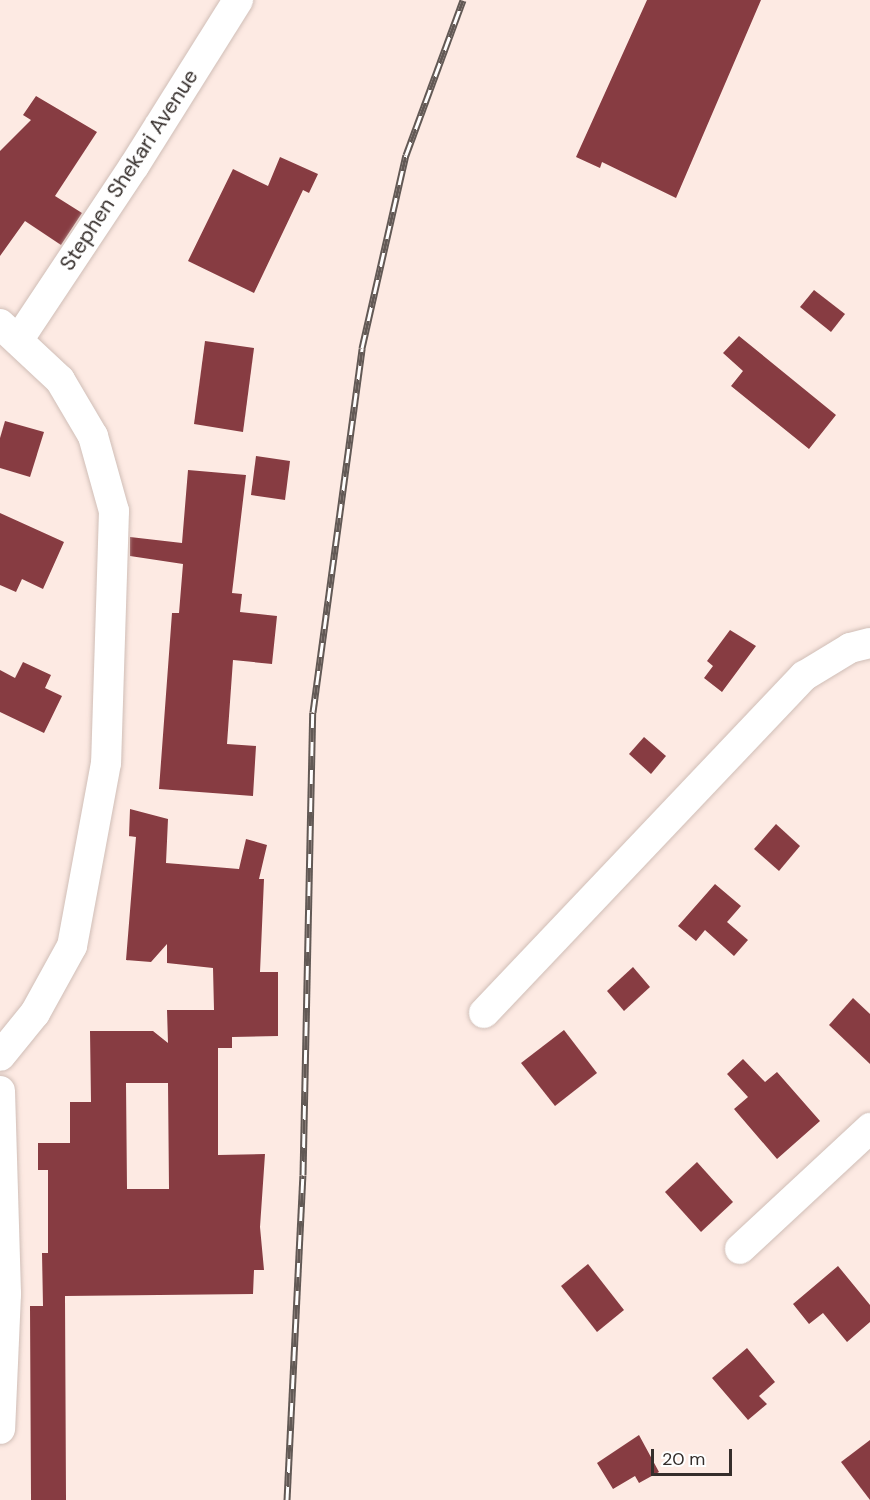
<!DOCTYPE html>
<html>
<head>
<meta charset="utf-8">
<style>
	body { margin:0 }
	#map { position:relative; width:870px; height:1500px; overflow:hidden; background:#fdeae3; font-family:"DM Sans",sans-serif }
	div>[style] { position:absolute }
	.building>* { inset:0; background:#873c42 }
	.roads { filter:drop-shadow(0 0 2px #d0beb7) drop-shadow(0 0 2px #d0beb7) }
	.minor>* { height:30px; margin:-15px; padding:0 15px; transform-origin:15px; border-radius:15px; background:#fff }
	.rail>* { height:7px; margin-top:-3.5px; transform-origin:0; background:repeating-linear-gradient(90deg,#fff 0 14px,#625955 0 28px); box-sizing:border-box; border-block:2px solid #625955 }
	span { translate:-50% -50%; white-space:nowrap; text-align:center; line-height:1.15; -webkit-text-stroke:6px #fff; paint-order:stroke }
	.street-label { font-size:21px; color:#352e2b }
	.scale { position:absolute; left:651px; top:1449px; width:81px; height:27px; box-sizing:border-box; border:3px solid #352e2b; border-top:0; padding-left:8px; font-size:18px; line-height:21px; white-space:nowrap; color:#352e2b; -webkit-text-stroke:4px #fff; paint-order:stroke }
</style>
</head>
<body>
<div id="map">
	<div class="building">
		<div style="clip-path:polygon(647px 0,761px 0,676px 198px,602px 162px,600px 168px,576px 157px)"></div>
		<div style="clip-path:polygon(36px 96px,97px 132px,55px 196px,82px 213px,61px 245px,25px 221px,0 256px,0 151px,31px 120px,23px 115px)"></div>
		<div style="clip-path:polygon(280px 157px,318px 174px,309px 193px,303px 190px,254px 293px,188px 261px,233px 169px,268px 186px)"></div>
		<div style="clip-path:polygon(814px 290px,845px 314px,831px 332px,800px 307px)"></div>
		<div style="clip-path:polygon(739px 336px,836px 415px,809px 449px,731px 386px,743px 371px,723px 353px)"></div>
		<div style="clip-path:polygon(205px 341px,254px 348px,243px 432px,194px 424px)"></div>
		<div style="clip-path:polygon(5px 421px,44px 432px,30px 477px,0 468px,0 438px)"></div>
		<div style="clip-path:polygon(256px 456px,290px 461px,285px 500px,251px 495px)"></div>
		<div style="clip-path:polygon(188px 470px,246px 475px,232px 593px,242px 594px,240px 612px,277px 616px,272px 664px,233px 660px,227px 744px,256px 746px,253px 796px,159px 789px,172px 613px,179px 613px,183px 564px,130px 556px,130px 537px,182px 543px)"></div>
		<div style="clip-path:polygon(0 513px,64px 542px,43px 589px,22px 579px,16px 592px,0 585px)"></div>
		<div style="clip-path:polygon(730px 630px,756px 646px,722px 692px,704px 678px,713px 666px,707px 661px)"></div>
		<div style="clip-path:polygon(23px 662px,51px 675px,45px 688px,62px 696px,44px 733px,0 712px,0 670px,15px 678px)"></div>
		<div style="clip-path:polygon(644px 737px,666px 756px,651px 774px,629px 754px)"></div>
		<div style="clip-path:polygon(evenodd,130px 809px,168px 819px,166px 863px,239px 869px,246px 839px,267px 845px,259px 879px,264px 879px,260px 972px,278px 972px,278px 1036px,232px 1037px,232px 1048px,218px 1048px,218px 1155px,265px 1154px,260px 1227px,264px 1270px,254px 1270px,253px 1294px,65px 1296px,66px 1500px,31px 1500px,30px 1306px,43px 1306px,42px 1253px,48px 1253px,48px 1170px,38px 1170px,38px 1143px,70px 1143px,70px 1102px,91px 1102px,90px 1031px,153px 1031px,168px 1043px,167px 1010px,214px 1010px,213px 968px,167px 963px,167px 944px,151px 962px,126px 960px,136px 837px,129px 836px,130px 809px,126px 1083px,168px 1083px,169px 1189px,127px 1189px,126px 1083px)"></div>
		<div style="clip-path:polygon(776px 824px,800px 846px,779px 871px,754px 849px)"></div>
		<div style="clip-path:polygon(715px 884px,741px 906px,727px 922px,748px 940px,734px 956px,705px 930px,696px 941px,678px 926px)"></div>
		<div style="clip-path:polygon(633px 967px,650px 987px,624px 1011px,607px 991px)"></div>
		<div style="clip-path:polygon(853px 998px,870px 1014px,870px 1064px,829px 1025px)"></div>
		<div style="clip-path:polygon(564px 1030px,597px 1073px,555px 1106px,521px 1063px)"></div>
		<div style="clip-path:polygon(743px 1059px,765px 1082px,777px 1072px,820px 1121px,777px 1159px,734px 1109px,748px 1097px,727px 1074px)"></div>
		<div style="clip-path:polygon(697px 1162px,733px 1202px,701px 1232px,665px 1192px)"></div>
		<div style="clip-path:polygon(588px 1264px,624px 1310px,597px 1332px,561px 1286px)"></div>
		<div style="clip-path:polygon(838px 1266px,870px 1305px,870px 1322px,847px 1342px,823px 1313px,809px 1324px,793px 1304px)"></div>
		<div style="clip-path:polygon(747px 1348px,775px 1382px,759px 1396px,767px 1404px,748px 1420px,712px 1378px)"></div>
		<div style="clip-path:polygon(639px 1435px,659px 1472px,639px 1483px,635px 1476px,613px 1489px,597px 1463px)"></div>
		<div style="clip-path:polygon(870px 1440px,870px 1500px,841px 1462px)"></div>
	</div>
	<div class="roads">
		<div class="minor">
			<div style="left:0;top:324px;width:82px;rotate:43deg"></div>
			<div style="left:60px;top:380px;width:65px;rotate:59.5deg"></div>
			<div style="left:93px;top:436px;width:78px;rotate:74.4deg"></div>
			<div style="left:114px;top:511px;width:252px;rotate:91.8deg"></div>
			<div style="left:106px;top:763px;width:186px;rotate:100.5deg"></div>
			<div style="left:72px;top:946px;width:77px;rotate:118.9deg"></div>
			<div style="left:35px;top:1013px;width:55px;rotate:129.1deg"></div>
			<div style="left:19px;top:339px;width:208px;rotate:-56.4deg"></div>
			<div style="left:134px;top:166px;width:196px;rotate:-57.9deg"></div>
			<div style="left:484px;top:1013px;width:465px;rotate:-46.5deg"></div>
			<div style="left:804px;top:676px;width:54px;rotate:-31.3deg"></div>
			<div style="left:850px;top:648px;width:21px;rotate:-14deg"></div>
			<div style="left:0;top:1091px;width:203px;rotate:88.3deg"></div>
			<div style="left:6px;top:1294px;width:135px;rotate:92.5deg"></div>
			<div style="left:740px;top:1249px;width:178px;rotate:-42.9deg"></div>
		</div>
	</div>
	<div class="rail">
		<div style="left:287px;top:1500px;width:325px;rotate:-87.2deg"></div>
		<div style="left:303px;top:1175px;width:463px;rotate:-88.8deg"></div>
		<div style="left:313px;top:712px;width:367px;rotate:-82.3deg"></div>
		<div style="left:362px;top:348px;width:198px;rotate:-77.2deg"></div>
		<div style="left:406px;top:155px;width:165px;rotate:-69.8deg"></div>
	</div>
	<div class="street-label">
		<span style="left:129px;top:170px;rotate:-57deg">Stephen Shekari Avenue</span>
	</div>
	<div class="scale">20 m</div>
</div>
</body>
</html>
